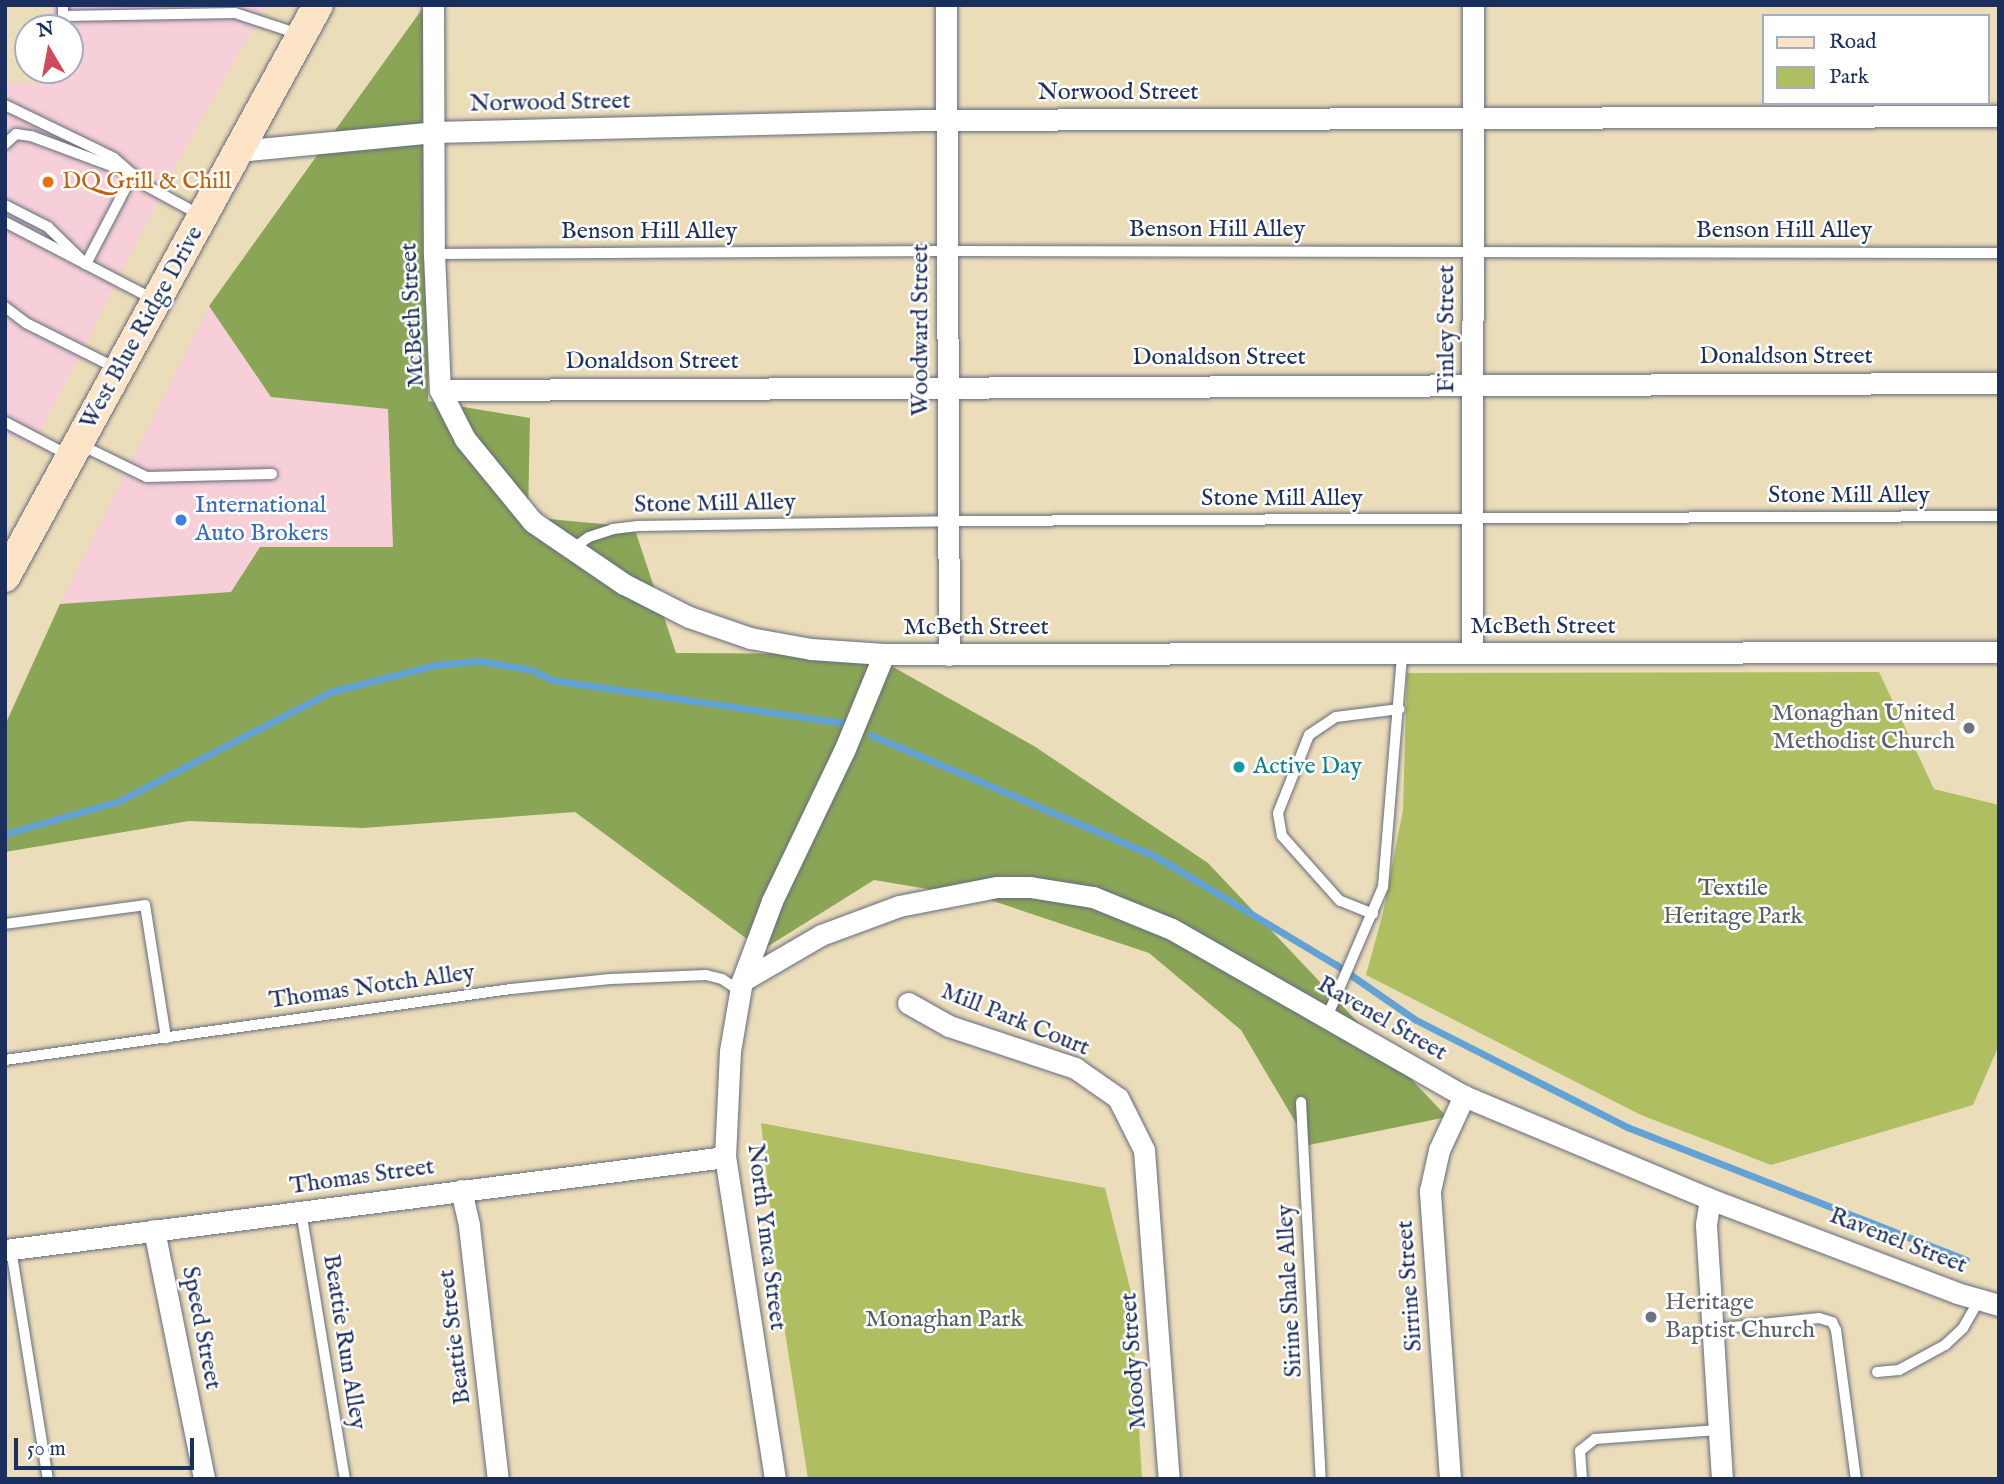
<!DOCTYPE html>
<html>
<head>
<meta charset="utf-8">
<style>
	body { margin:0 }
	#map { position:relative; width:2004px; height:1484px; overflow:hidden; background:#ecddba; font-family:"IM FELL English",serif }
	div>[style] { position:absolute }
	.built>* { inset:0; background:#f6cfd8 }
	.green>* { inset:0; background:#afbe61 }
	.forest>* { inset:0; background:#8ba557 }
	.stream>* { height:7px; margin:-3.5px; padding:0 3.5px; transform-origin:3.5px; border-radius:3.5px; background:#63a2d5 }
	.roads { filter:drop-shadow(0 0 2px #646c7e) drop-shadow(0 0 2px #646c7e) }
	.lane>* { height:10px; margin:-5px; padding:0 5px; transform-origin:5px; border-radius:5px; background:#fff }
	.street>* { height:21px; margin:-10.5px; padding:0 10.5px; transform-origin:10.5px; border-radius:10.5px; background:#fff }
	.secondary>* { height:30px; margin:-15px; padding:0 15px; transform-origin:15px; border-radius:15px; background:#fee4c6 }
	.dots>* { width:19px; height:19px; translate:-50% -50%; box-sizing:border-box; border:4px solid #fff; border-radius:50% }
	span { translate:-50% -50%; white-space:nowrap; text-align:center; line-height:1.15; -webkit-text-stroke:5px #fff; paint-order:stroke }
	.street-label { font-size:24px; color:#1b2f5e }
	.food-label { font-size:24px; color:#c56008 }
	.left { translate:0 -50%; text-align:left }
	.shop-label { font-size:24px; color:#366cbe }
	.worship-label { font-size:24px; color:#5b616d }
	.right { translate:-100% -50%; text-align:right }
	.culture-label { font-size:24px; color:#0d838f }
	.park-label { font-size:24px; color:#4f615f }
	.frame { position:absolute; inset:0; border:7px solid #1b2f5e; pointer-events:none }
	.legend { position:absolute; left:1762px; top:14px; width:228px; height:91px; box-sizing:border-box; background:#fff; border:2px solid #a4acbf; margin:0; padding:9px 12px; list-style:none; font-size:21px; color:#1b2f5e }
	.legend li { display:flex; align-items:center; gap:14px; height:35px }
	.legend b { width:35px; border:2px solid #a4acbf }
	.north { position:absolute; left:14px; top:14px; width:70px; height:70px; box-sizing:border-box; background:#fff; border:2px solid #a4acbf; border-radius:50%; rotate:350deg; font-size:19px; font-weight:700; line-height:28px; text-align:center; color:#1b2f5e }
	.north::after { content:''; display:block; margin:auto; width:24px; height:32px; background:#d1495b; clip-path:polygon(50% 0,100% 100%,50% 72%,0 100%) }
	.scale { position:absolute; left:14px; top:1438px; width:180px; height:32px; box-sizing:border-box; border:4px solid #1b2f5e; border-top:0; padding-left:9px; font-size:21px; line-height:24px; white-space:nowrap; color:#1b2f5e; -webkit-text-stroke:5px #fff; paint-order:stroke }
</style>
</head>
<body>
<div id="map">
	<div class="built">
		<div style="clip-path:polygon(51px 5px,266px 5px,181px 156px,33px 447px,5px 434px,5px 83px,51px 83px,52px 70px,70px 70px,70px 28px,51px 28px)"></div>
		<div style="clip-path:polygon(209px 306px,271px 397px,389px 409px,393px 547px,260px 547px,231px 592px,60px 604px)"></div>
	</div>
	<div class="green">
		<div style="clip-path:polygon(1879px 672px,1934px 789px,1999px 805px,1999px 1045px,1973px 1105px,1771px 1165px,1641px 1115px,1366px 975px,1383px 913px,1403px 810px,1407px 673px)"></div>
		<div style="clip-path:polygon(761px 1123px,1105px 1188px,1131px 1292px,1142px 1479px,808px 1479px,781px 1306px)"></div>
	</div>
	<div class="forest">
		<div style="clip-path:polygon(425px 5px,427px 5px,428px 401px,530px 418px,528px 517px,634px 527px,676px 653px,870px 654px,1034px 746px,1208px 863px,1447px 1117px,1309px 1145px,1241px 1030px,1149px 953px,987px 899px,874px 880px,762px 950px,575px 812px,363px 828px,189px 821px,5px 852px,5px 725px,60px 604px,231px 592px,260px 547px,393px 547px,388px 409px,271px 397px,209px 306px)"></div>
	</div>
	<div class="stream">
		<div style="left:871px;top:735px;width:309px;rotate:23.1deg"></div>
		<div style="left:1155px;top:856px;width:210px;rotate:31deg"></div>
		<div style="left:1335px;top:964px;width:98px;rotate:34.7deg"></div>
		<div style="left:1416px;top:1020px;width:237px;rotate:26.9deg"></div>
		<div style="left:1627px;top:1127px;width:364px;rotate:21.4deg"></div>
		<div style="left:5px;top:834px;width:119px;rotate:-16.1deg"></div>
		<div style="left:119px;top:801px;width:237px;rotate:-27.3deg"></div>
		<div style="left:330px;top:692px;width:108px;rotate:-14.4deg"></div>
		<div style="left:435px;top:665px;width:44px;rotate:-5.2deg"></div>
		<div style="left:479px;top:661px;width:54px;rotate:9.6deg"></div>
		<div style="left:532px;top:670px;width:22px;rotate:27deg"></div>
		<div style="left:552px;top:680px;width:294px;rotate:8.4deg"></div>
	</div>
	<div class="roads">
		<div class="lane">
			<div style="left:63px;top:5px;width:11px;rotate:90deg"></div>
			<div style="left:63px;top:16px;width:172px;rotate:-1deg"></div>
			<div style="left:235px;top:13px;width:67px;rotate:18.2deg"></div>
			<div style="left:5px;top:105px;width:121px;rotate:25.9deg"></div>
			<div style="left:114px;top:158px;width:41px;rotate:41.1deg"></div>
			<div style="left:145px;top:185px;width:63px;rotate:28.6deg"></div>
			<div style="left:5px;top:144px;width:15px;rotate:-42deg"></div>
			<div style="left:16px;top:134px;width:15px;rotate:8deg"></div>
			<div style="left:31px;top:136px;width:109px;rotate:20.4deg"></div>
			<div style="left:133px;top:174px;width:102px;rotate:117.6deg"></div>
			<div style="left:86px;top:264px;width:53px;rotate:-135.8deg"></div>
			<div style="left:48px;top:227px;width:48px;rotate:-152.9deg"></div>
			<div style="left:5px;top:222px;width:169px;rotate:27.5deg"></div>
			<div style="left:434px;top:254px;width:513px;rotate:-0.34deg"></div>
			<div style="left:947px;top:251px;width:1052px;rotate:0.11deg"></div>
			<div style="left:5px;top:307px;width:26px;rotate:37deg"></div>
			<div style="left:26px;top:323px;width:101px;rotate:26.6deg"></div>
			<div style="left:5px;top:422px;width:71px;rotate:27.6deg"></div>
			<div style="left:81px;top:445px;width:73px;rotate:25.9deg"></div>
			<div style="left:147px;top:477px;width:125px;rotate:-1.4deg"></div>
			<div style="left:571px;top:550px;width:22px;rotate:-36deg"></div>
			<div style="left:589px;top:537px;width:25px;rotate:-18deg"></div>
			<div style="left:613px;top:529px;width:25px;rotate:-7deg"></div>
			<div style="left:638px;top:526px;width:310px;rotate:-0.9deg"></div>
			<div style="left:948px;top:521px;width:1051px;rotate:-0.27deg"></div>
			<div style="left:1373px;top:914px;width:35px;rotate:-158deg"></div>
			<div style="left:1340px;top:901px;width:87px;rotate:-131.7deg"></div>
			<div style="left:1282px;top:836px;width:23px;rotate:-100deg"></div>
			<div style="left:1278px;top:813px;width:84px;rotate:-68.3deg"></div>
			<div style="left:1309px;top:735px;width:32px;rotate:-34deg"></div>
			<div style="left:1336px;top:717px;width:64px;rotate:-7.2deg"></div>
			<div style="left:5px;top:924px;width:141px;rotate:-7.7deg"></div>
			<div style="left:145px;top:905px;width:135px;rotate:81deg"></div>
			<div style="left:1327px;top:1017px;width:142px;rotate:-66.7deg"></div>
			<div style="left:1383px;top:887px;width:233px;rotate:-85.3deg"></div>
			<div style="left:5px;top:1060px;width:511px;rotate:-7.99deg"></div>
			<div style="left:511px;top:989px;width:100px;rotate:-5.7deg"></div>
			<div style="left:611px;top:979px;width:95px;rotate:-2.4deg"></div>
			<div style="left:706px;top:975px;width:16px;rotate:14deg"></div>
			<div style="left:722px;top:979px;width:23px;rotate:34deg"></div>
			<div style="left:1301px;top:1102px;width:378px;rotate:87deg"></div>
			<div style="left:301px;top:1211px;width:272px;rotate:80.7deg"></div>
			<div style="left:11px;top:1249px;width:233px;rotate:80.9deg"></div>
			<div style="left:1714px;top:1329px;width:106px;rotate:-6deg"></div>
			<div style="left:1819px;top:1318px;width:14px;rotate:17deg"></div>
			<div style="left:1832px;top:1322px;width:9px;rotate:63deg"></div>
			<div style="left:1836px;top:1330px;width:150px;rotate:82.4deg"></div>
			<div style="left:1877px;top:1372px;width:22px;rotate:-5deg"></div>
			<div style="left:1899px;top:1370px;width:52px;rotate:-28.5deg"></div>
			<div style="left:1945px;top:1345px;width:25px;rotate:-43deg"></div>
			<div style="left:1963px;top:1328px;width:34px;rotate:-60deg"></div>
			<div style="left:1582px;top:1479px;width:28px;rotate:-94deg"></div>
			<div style="left:1580px;top:1451px;width:19px;rotate:-39deg"></div>
			<div style="left:1595px;top:1439px;width:123px;rotate:-4.2deg"></div>
		</div>
		<div class="street">
			<div style="left:433px;top:5px;width:249px;rotate:89.8deg"></div>
			<div style="left:434px;top:254px;width:136px;rotate:87.5deg"></div>
			<div style="left:440px;top:390px;width:55px;rotate:63deg"></div>
			<div style="left:465px;top:439px;width:107px;rotate:50.7deg"></div>
			<div style="left:533px;top:522px;width:110px;rotate:34.3deg"></div>
			<div style="left:624px;top:584px;width:73px;rotate:26.9deg"></div>
			<div style="left:689px;top:617px;width:65px;rotate:19deg"></div>
			<div style="left:750px;top:638px;width:62px;rotate:10.2deg"></div>
			<div style="left:811px;top:649px;width:73px;rotate:3.9deg"></div>
			<div style="left:884px;top:654px;width:1115px;rotate:-0.1deg"></div>
			<div style="left:946px;top:5px;width:650px;rotate:89.74deg"></div>
			<div style="left:238px;top:151px;width:197px;rotate:-5.5deg"></div>
			<div style="left:434px;top:132px;width:489px;rotate:-1.4deg"></div>
			<div style="left:923px;top:120px;width:1076px;rotate:-0.21deg"></div>
			<div style="left:440px;top:390px;width:1559px;rotate:-0.26deg"></div>
			<div style="left:1472px;top:653px;width:648px;rotate:-89.91deg"></div>
			<div style="left:742px;top:981px;width:91px;rotate:-30.2deg"></div>
			<div style="left:821px;top:935px;width:83px;rotate:-20.4deg"></div>
			<div style="left:899px;top:906px;width:100px;rotate:-11deg"></div>
			<div style="left:997px;top:887px;width:33px"></div>
			<div style="left:1030px;top:887px;width:64px;rotate:9deg"></div>
			<div style="left:1093px;top:897px;width:85px;rotate:22.1deg"></div>
			<div style="left:1172px;top:929px;width:336px;rotate:29.8deg"></div>
			<div style="left:1464px;top:1096px;width:267px;rotate:22.7deg"></div>
			<div style="left:1710px;top:1199px;width:264px;rotate:20.8deg"></div>
			<div style="left:1957px;top:1293px;width:44px;rotate:15.9deg"></div>
			<div style="left:908px;top:1003px;width:47px;rotate:29.3deg"></div>
			<div style="left:949px;top:1026px;width:133px;rotate:18.4deg"></div>
			<div style="left:1075px;top:1068px;width:52px;rotate:34.9deg"></div>
			<div style="left:1118px;top:1098px;width:58px;rotate:63.4deg"></div>
			<div style="left:1144px;top:1150px;width:330px;rotate:85.7deg"></div>
			<div style="left:461px;top:1190px;width:37px;rotate:77deg"></div>
			<div style="left:469px;top:1226px;width:255px;rotate:83.5deg"></div>
			<div style="left:1710px;top:1199px;width:26px;rotate:99deg"></div>
			<div style="left:1706px;top:1225px;width:255px;rotate:86.4deg"></div>
			<div style="left:154px;top:1230px;width:254px;rotate:78.6deg"></div>
			<div style="left:5px;top:1250px;width:726px;rotate:-7.36deg"></div>
			<div style="left:775px;top:1479px;width:326px;rotate:-98.8deg"></div>
			<div style="left:725px;top:1157px;width:106px;rotate:-87.3deg"></div>
			<div style="left:730px;top:1051px;width:71px;rotate:-80.3deg"></div>
			<div style="left:742px;top:981px;width:85px;rotate:-69.4deg"></div>
			<div style="left:772px;top:901px;width:166px;rotate:-64.4deg"></div>
			<div style="left:844px;top:751px;width:105px;rotate:-67.6deg"></div>
			<div style="left:1450px;top:1479px;width:289px;rotate:-94deg"></div>
			<div style="left:1430px;top:1191px;width:42px;rotate:-77.6deg"></div>
			<div style="left:1439px;top:1150px;width:60px;rotate:-65.2deg"></div>
		</div>
		<div class="secondary">
			<div style="left:5px;top:577px;width:652px;rotate:-61.31deg"></div>
		</div>
	</div>
	<div class="dots">
		<div style="left:48px;top:182px;background:#e8710a"></div>
		<div style="left:181px;top:520px;background:#3f7fe0"></div>
		<div style="left:1969px;top:728px;background:#6b7280"></div>
		<div style="left:1239px;top:767px;background:#0f9aa8"></div>
		<div style="left:1651px;top:1317px;background:#6b7280"></div>
	</div>
	<div class="street-label">
		<span style="left:1118px;top:93px">Norwood Street</span>
		<span style="left:550px;top:103px;rotate:-1deg">Norwood Street</span>
		<span style="left:1217px;top:230px">Benson Hill Alley</span>
		<span style="left:1784px;top:231px">Benson Hill Alley</span>
		<span style="left:649px;top:232px">Benson Hill Alley</span>
		<span style="left:413px;top:315px;rotate:-93deg">McBeth Street</span>
		<span style="left:142px;top:328px;rotate:-61deg">West Blue Ridge Drive</span>
		<span style="left:1447px;top:329px;rotate:-90deg">Finley Street</span>
		<span style="left:921px;top:330px;rotate:-90deg">Woodward Street</span>
		<span style="left:1786px;top:357px">Donaldson Street</span>
		<span style="left:1219px;top:358px">Donaldson Street</span>
		<span style="left:652px;top:362px">Donaldson Street</span>
		<span style="left:1849px;top:496px">Stone Mill Alley</span>
		<span style="left:1282px;top:499px">Stone Mill Alley</span>
		<span style="left:715px;top:504px;rotate:-1deg">Stone Mill Alley</span>
		<span style="left:1543px;top:627px">McBeth Street</span>
		<span style="left:976px;top:628px">McBeth Street</span>
		<span style="left:372px;top:987px;rotate:-8deg">Thomas Notch Alley</span>
		<span style="left:1382px;top:1019px;rotate:30deg">Ravenel Street</span>
		<span style="left:1015px;top:1020px;rotate:22deg">Mill Park Court</span>
		<span style="left:362px;top:1177px;rotate:-8deg">Thomas Street</span>
		<span style="left:766px;top:1237px;rotate:83deg">North Ymca Street</span>
		<span style="left:1898px;top:1241px;rotate:21deg">Ravenel Street</span>
		<span style="left:1410px;top:1286px;rotate:-94deg">Sirrine Street</span>
		<span style="left:1290px;top:1291px;rotate:-93deg">Sirine Shale Alley</span>
		<span style="left:201px;top:1328px;rotate:79deg">Speed Street</span>
		<span style="left:455px;top:1337px;rotate:-97deg">Beattie Street</span>
		<span style="left:344px;top:1342px;rotate:81deg">Beattie Run Alley</span>
		<span style="left:1134px;top:1361px;rotate:-94deg">Moody Street</span>
	</div>
	<div class="food-label">
		<span class="left" style="left:62px;top:182px">DQ Grill &amp; Chill</span>
	</div>
	<div class="shop-label">
		<span class="left" style="left:195px;top:520px">International<br>Auto Brokers</span>
	</div>
	<div class="worship-label">
		<span class="right" style="left:1955px;top:728px">Monaghan United<br>Methodist Church</span>
		<span class="left" style="left:1665px;top:1317px">Heritage<br>Baptist Church</span>
	</div>
	<div class="culture-label">
		<span class="left" style="left:1253px;top:767px">Active Day</span>
	</div>
	<div class="park-label">
		<span style="left:1733px;top:903px">Textile<br>Heritage Park</span>
		<span style="left:944px;top:1320px">Monaghan Park</span>
	</div>
	<div class="frame"></div>
	<ul class="legend">
	<li><b style="height:9px;background:#fee4c6"></b>Road</li>
	<li><b style="height:19px;background:#afbe61"></b>Park</li>
	</ul>
	<div class="north">N</div>
	<div class="scale">50 m</div>
</div>
</body>
</html>
